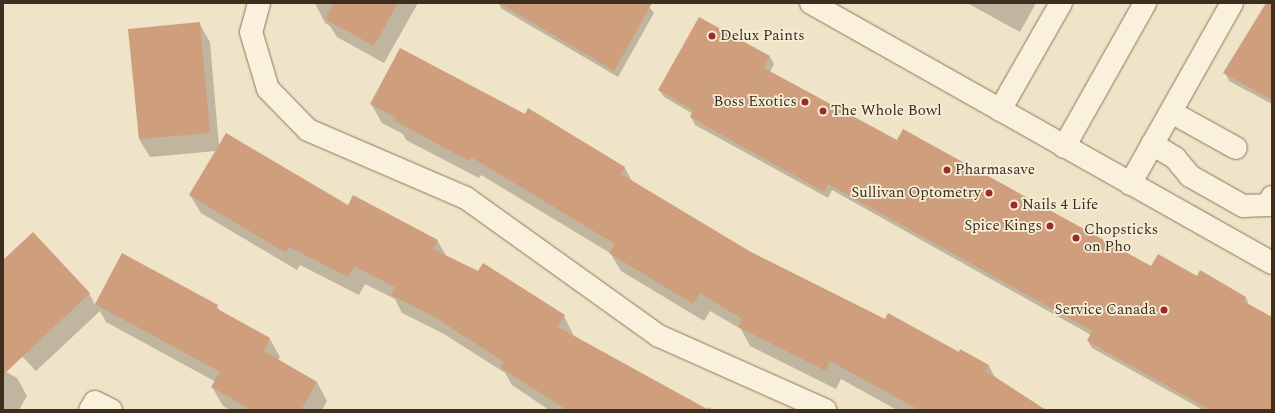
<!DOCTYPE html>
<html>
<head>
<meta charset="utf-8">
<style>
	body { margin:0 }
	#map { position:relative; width:1275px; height:413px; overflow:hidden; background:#f0e4c8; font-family:Spectral,serif }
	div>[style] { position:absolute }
	.shadow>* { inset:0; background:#0003 }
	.building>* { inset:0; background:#cf9f7d }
	.roads { filter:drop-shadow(0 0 1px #8d765c) drop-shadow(0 0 1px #8d765c) }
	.minor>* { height:22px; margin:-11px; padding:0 11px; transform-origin:11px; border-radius:11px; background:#faf1dc }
	.dots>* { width:11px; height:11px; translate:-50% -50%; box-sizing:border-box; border:2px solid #f7eed8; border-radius:50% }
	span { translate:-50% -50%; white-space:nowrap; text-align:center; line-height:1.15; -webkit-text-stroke:3.5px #f7eed8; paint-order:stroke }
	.poi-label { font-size:15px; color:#3d2e20 }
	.left { translate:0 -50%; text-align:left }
	.right { translate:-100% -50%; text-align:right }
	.frame { position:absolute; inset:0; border:4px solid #3d2e20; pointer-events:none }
</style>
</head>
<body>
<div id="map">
	<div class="shadow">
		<div style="clip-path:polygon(315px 3px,418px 3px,384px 63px,337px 37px,330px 26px,325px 23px)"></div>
		<div style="clip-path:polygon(498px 3px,646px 3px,654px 13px,618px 77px,502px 9px)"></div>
		<div style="clip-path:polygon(967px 3px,1036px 3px,1020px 32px)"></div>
		<div style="clip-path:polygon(1267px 3px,1272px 3px,1272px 104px,1229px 81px,1225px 73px)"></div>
		<div style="clip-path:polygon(199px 23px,210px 42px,219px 146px,348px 206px,437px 240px,447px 257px,478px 272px,483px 265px,564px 316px,574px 336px,706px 410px,708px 407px,714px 410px,549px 410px,512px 385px,505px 373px,444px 334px,402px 313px,395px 299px,365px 284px,359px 295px,300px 265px,297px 270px,201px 213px,190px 195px,216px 151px,150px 157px,139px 139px,130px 30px)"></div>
		<div style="clip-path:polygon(770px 57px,774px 64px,770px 72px,897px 141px,1151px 267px,1198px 277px,1246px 297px,1249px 306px,1272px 318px,1272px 410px,1203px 410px,1092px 348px,1088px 341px,1091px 335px,832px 190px,828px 198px,695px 125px,691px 117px,693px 114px,664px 97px,659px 90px)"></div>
		<div style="clip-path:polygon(371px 104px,625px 168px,633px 183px,751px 253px,885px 320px,989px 366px,996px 379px,1044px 410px,897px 410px,841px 379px,836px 389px,750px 346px,741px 329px,710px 311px,704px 321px,621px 271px,610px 253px,481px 175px,479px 178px,406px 140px,403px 134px,382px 123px)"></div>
		<div style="clip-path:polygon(122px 255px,217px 306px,220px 311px,270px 339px,280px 357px,278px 360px,317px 382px,327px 401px,322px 410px,230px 410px,223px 406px,212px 387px,216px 382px,106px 322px,100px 311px,36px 371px,3px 336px,3px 266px,89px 293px,95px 305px)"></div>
		<div style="clip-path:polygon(3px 370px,17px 378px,27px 396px,19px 410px,3px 410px)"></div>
	</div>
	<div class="building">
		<div style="clip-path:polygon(334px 3px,398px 3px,374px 46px,325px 19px)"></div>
		<div style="clip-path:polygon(499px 3px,652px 3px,614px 71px)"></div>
		<div style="clip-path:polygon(1266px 3px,1272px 3px,1272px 100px,1223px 73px)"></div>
		<div style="clip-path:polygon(699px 17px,770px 56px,764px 68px,897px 140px,903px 129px,1151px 266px,1158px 254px,1197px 276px,1200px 270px,1246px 297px,1243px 301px,1272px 317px,1272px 410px,1210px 410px,1087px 341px,1092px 331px,828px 184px,824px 192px,690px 117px,693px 110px,658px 90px)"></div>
		<div style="clip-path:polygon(200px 22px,210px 133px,139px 139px,128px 29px)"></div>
		<div style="clip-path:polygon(400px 48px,525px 114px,528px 108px,625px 167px,621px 174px,751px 252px,885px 319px,888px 313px,959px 352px,960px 349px,989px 365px,986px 371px,1046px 410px,919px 410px,830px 361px,826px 371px,738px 327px,742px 319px,700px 293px,693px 304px,609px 253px,615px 244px,471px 157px,469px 161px,395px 121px,396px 118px,370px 104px)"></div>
		<div style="clip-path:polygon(226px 133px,348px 205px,353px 195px,438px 240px,433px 249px,478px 271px,483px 263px,565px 315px,558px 327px,709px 410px,567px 410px,500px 367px,504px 362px,433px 316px,391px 295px,395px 287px,354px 266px,348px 277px,289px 247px,286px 253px,189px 195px)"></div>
		<div style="clip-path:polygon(33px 232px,90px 293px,3px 375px,3px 260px)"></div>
		<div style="clip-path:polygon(122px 253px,218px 305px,216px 308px,270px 338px,264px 351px,317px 382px,301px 410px,251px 410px,211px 387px,220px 372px,95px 304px)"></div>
	</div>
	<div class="roads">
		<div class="minor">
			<div style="left:259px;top:3px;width:30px;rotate:105deg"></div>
			<div style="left:251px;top:32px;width:59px;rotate:73.4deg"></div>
			<div style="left:268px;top:89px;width:57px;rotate:45.7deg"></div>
			<div style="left:308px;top:130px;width:172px;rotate:23.3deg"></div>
			<div style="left:466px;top:198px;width:237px;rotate:35.6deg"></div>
			<div style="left:659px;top:336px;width:182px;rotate:24deg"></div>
			<div style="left:811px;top:3px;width:529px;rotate:29.42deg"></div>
			<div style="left:1000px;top:110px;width:123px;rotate:-60.3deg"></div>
			<div style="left:1171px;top:112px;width:74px;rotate:29deg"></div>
			<div style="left:1152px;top:144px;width:27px;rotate:31deg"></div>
			<div style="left:1175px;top:158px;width:23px;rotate:50deg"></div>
			<div style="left:1190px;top:176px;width:61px;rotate:29.5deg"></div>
			<div style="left:1243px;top:206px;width:25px;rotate:-2deg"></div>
			<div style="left:1268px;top:205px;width:9px;rotate:-63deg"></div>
			<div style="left:1064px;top:147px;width:165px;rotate:-60.6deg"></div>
			<div style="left:1130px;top:184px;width:208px;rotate:-60.6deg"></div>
			<div style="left:90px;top:410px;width:9px;rotate:-58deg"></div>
			<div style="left:95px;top:402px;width:18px;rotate:27deg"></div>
		</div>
	</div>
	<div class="dots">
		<div style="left:712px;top:36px;background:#9e2a2b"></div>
		<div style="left:805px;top:102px;background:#9e2a2b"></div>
		<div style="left:823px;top:111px;background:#9e2a2b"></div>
		<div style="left:947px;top:170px;background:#9e2a2b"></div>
		<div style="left:989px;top:193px;background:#9e2a2b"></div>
		<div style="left:1014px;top:205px;background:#9e2a2b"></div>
		<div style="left:1050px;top:226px;background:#9e2a2b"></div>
		<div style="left:1076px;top:238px;background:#9e2a2b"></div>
		<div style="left:1164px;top:310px;background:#9e2a2b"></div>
	</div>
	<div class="poi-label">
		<span class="left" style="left:720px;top:36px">Delux Paints</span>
		<span class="right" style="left:797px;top:102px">Boss Exotics</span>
		<span class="left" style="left:831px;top:111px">The Whole Bowl</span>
		<span class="left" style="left:955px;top:170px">Pharmasave</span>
		<span class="right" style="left:981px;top:193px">Sullivan Optometry</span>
		<span class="left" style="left:1022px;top:205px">Nails 4 Life</span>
		<span class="right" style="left:1042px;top:226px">Spice Kings</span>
		<span class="left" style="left:1084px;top:238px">Chopsticks<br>on Pho</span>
		<span class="right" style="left:1156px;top:310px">Service Canada</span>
	</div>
	<div class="frame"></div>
</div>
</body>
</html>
